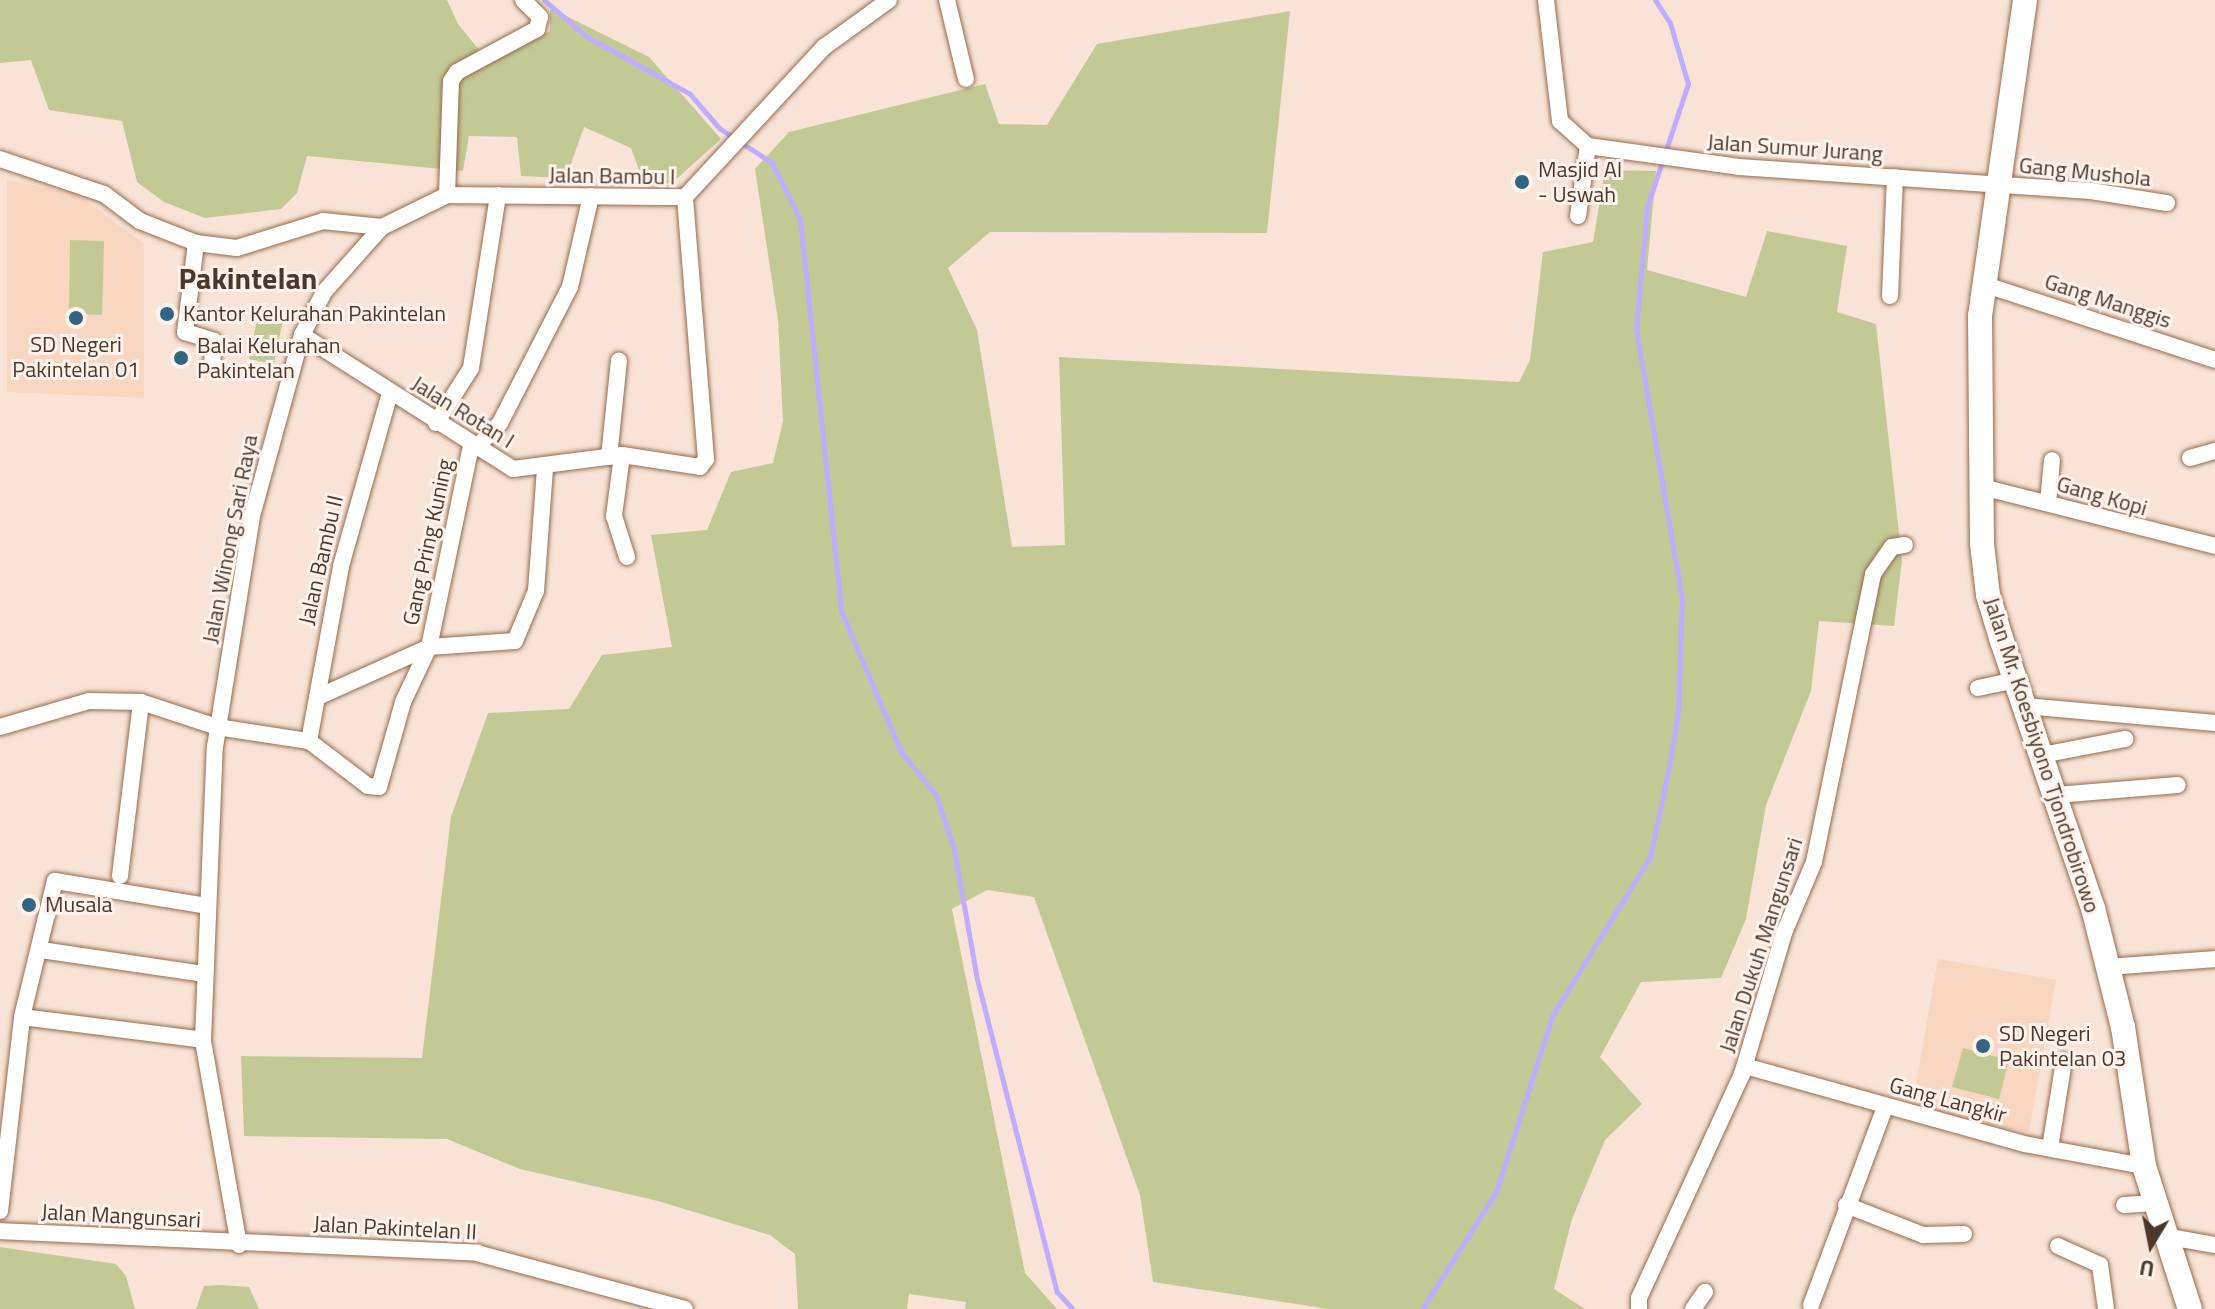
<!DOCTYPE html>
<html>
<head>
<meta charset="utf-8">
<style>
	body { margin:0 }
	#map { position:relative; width:2215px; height:1309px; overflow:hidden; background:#f8e3d6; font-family:"Titillium Web",sans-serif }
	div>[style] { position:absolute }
	.built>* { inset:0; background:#f9d6c0 }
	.green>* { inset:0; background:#c2c994 }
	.stream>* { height:5px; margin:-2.5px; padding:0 2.5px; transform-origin:2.5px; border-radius:2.5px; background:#bfacfe }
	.roads { filter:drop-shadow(0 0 2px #966a4c) drop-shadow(0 0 2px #966a4c) }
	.street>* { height:16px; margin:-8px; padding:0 8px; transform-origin:8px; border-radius:8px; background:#fff }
	.secondary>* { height:24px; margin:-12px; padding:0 12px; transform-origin:12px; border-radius:12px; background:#fff }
	.dots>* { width:22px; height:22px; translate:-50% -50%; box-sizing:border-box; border:4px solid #fdf2ec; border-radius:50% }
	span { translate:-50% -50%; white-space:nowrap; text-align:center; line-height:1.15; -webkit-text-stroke:6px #fdf2ec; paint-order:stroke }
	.street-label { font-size:22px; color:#4c382b }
	.poi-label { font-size:22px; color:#4c382b }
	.left { translate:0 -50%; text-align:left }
	.district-label { font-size:30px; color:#4c382b; font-weight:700 }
	.north { position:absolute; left:2111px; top:1205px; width:80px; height:80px; -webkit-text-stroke:6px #fdf2ec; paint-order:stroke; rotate:190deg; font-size:22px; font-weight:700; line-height:32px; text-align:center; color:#4c382b }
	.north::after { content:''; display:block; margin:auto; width:28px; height:36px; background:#4c382b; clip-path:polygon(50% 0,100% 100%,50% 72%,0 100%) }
</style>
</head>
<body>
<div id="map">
	<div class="built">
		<div style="clip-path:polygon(7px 180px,77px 194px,144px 244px,144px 398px,7px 392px)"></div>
		<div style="clip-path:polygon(1938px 959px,2056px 980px,2029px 1132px,1911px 1112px)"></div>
	</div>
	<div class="green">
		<div style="clip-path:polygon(0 0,447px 0,458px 24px,489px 62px,550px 31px,550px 8px,649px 57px,721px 139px,671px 184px,642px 178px,631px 148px,584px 127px,566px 178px,521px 176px,517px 137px,469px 136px,463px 171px,307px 156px,297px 193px,281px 209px,205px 218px,164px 202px,137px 182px,122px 121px,49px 110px,31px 60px,0 63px)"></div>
		<div style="clip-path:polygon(1290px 11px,1267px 233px,990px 232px,948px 268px,977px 330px,1012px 547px,1065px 545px,1059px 357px,1519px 382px,1530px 360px,1543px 252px,1593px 242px,1605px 170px,1656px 171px,1647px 270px,1746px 297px,1767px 231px,1847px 246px,1837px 312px,1876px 324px,1902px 561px,1894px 626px,1819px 621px,1811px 691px,1766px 805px,1746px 919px,1721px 978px,1641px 982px,1600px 1057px,1642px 1104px,1605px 1140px,1572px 1219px,1554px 1289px,1585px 1309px,1329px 1309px,1153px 1282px,1140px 1195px,1034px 897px,987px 890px,952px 909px,1025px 1273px,1057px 1309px,965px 1309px,966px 1302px,909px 1294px,907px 1309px,798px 1309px,795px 1254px,770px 1235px,658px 1201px,520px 1169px,447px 1139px,244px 1136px,241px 1056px,422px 1058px,451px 817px,488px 713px,569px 709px,602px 655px,672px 647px,651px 535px,707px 530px,731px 472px,773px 463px,783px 421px,778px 320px,755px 169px,789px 132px,985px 84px,999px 124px,1047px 125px,1097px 44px)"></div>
		<div style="clip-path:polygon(70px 240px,104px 241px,102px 315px,69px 314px)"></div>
		<div style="clip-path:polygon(258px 315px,283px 320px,274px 364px,249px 359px)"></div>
		<div style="clip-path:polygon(1963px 1048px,2009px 1060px,1999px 1099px,1952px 1087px)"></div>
		<div style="clip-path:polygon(0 1247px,116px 1264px,126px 1276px,135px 1309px,0 1309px)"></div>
		<div style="clip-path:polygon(219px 1285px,249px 1287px,259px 1309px,196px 1309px,204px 1286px)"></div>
	</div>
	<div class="stream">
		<div style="left:544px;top:0;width:55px;rotate:40.6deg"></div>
		<div style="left:586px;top:36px;width:119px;rotate:29.1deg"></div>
		<div style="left:690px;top:94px;width:45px;rotate:49.5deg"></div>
		<div style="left:719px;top:128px;width:64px;rotate:33.4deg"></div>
		<div style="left:772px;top:163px;width:63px;rotate:63.4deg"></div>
		<div style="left:800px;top:219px;width:394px;rotate:84deg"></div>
		<div style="left:841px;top:611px;width:153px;rotate:66.9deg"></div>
		<div style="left:901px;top:752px;width:55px;rotate:50.9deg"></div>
		<div style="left:936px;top:795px;width:57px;rotate:71.6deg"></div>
		<div style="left:954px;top:849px;width:132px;rotate:80deg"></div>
		<div style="left:977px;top:979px;width:323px;rotate:75.7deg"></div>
		<div style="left:1057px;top:1292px;width:23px;rotate:47deg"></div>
		<div style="left:1422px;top:1309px;width:138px;rotate:-57.7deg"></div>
		<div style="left:1496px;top:1192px;width:185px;rotate:-72.3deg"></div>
		<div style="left:1552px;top:1016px;width:187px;rotate:-58.4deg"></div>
		<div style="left:1650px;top:857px;width:92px;rotate:-78.1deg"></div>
		<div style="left:1669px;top:767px;width:56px;rotate:-80.7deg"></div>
		<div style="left:1678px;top:712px;width:113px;rotate:-88deg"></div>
		<div style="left:1682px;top:599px;width:274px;rotate:-99.7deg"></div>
		<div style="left:1636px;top:329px;width:122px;rotate:-84.8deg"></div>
		<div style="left:1647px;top:207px;width:130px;rotate:-71.6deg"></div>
		<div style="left:1688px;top:84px;width:64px;rotate:-106.4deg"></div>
		<div style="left:1670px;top:23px;width:27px;rotate:-123deg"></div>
	</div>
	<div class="roads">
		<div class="street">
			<div style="left:947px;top:0;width:81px;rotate:76.5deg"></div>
			<div style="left:1546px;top:0;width:122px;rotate:83.4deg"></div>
			<div style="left:1560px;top:121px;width:38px;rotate:42deg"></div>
			<div style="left:1588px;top:146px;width:152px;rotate:7.9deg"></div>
			<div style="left:1739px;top:167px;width:353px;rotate:3.9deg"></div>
			<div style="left:2091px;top:191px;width:77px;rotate:9deg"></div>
			<div style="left:0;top:159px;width:110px;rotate:18.6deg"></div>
			<div style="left:104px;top:194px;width:45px;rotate:36.9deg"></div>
			<div style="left:140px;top:221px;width:60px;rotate:21.4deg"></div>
			<div style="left:196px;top:243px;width:41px;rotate:7deg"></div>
			<div style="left:237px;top:248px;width:90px;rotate:-17.4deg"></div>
			<div style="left:323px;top:221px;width:59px;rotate:5.8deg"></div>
			<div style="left:447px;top:195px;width:114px;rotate:-88deg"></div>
			<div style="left:451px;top:81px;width:11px;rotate:-56deg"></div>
			<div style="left:457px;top:72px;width:91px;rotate:-28.3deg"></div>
			<div style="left:537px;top:29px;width:12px;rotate:-76deg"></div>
			<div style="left:540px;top:17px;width:24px;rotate:-135deg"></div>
			<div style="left:685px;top:197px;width:205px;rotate:-47.2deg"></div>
			<div style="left:824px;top:47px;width:80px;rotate:-35.9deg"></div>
			<div style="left:1578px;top:216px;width:71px;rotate:-81.9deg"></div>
			<div style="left:196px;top:243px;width:90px;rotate:97deg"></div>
			<div style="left:185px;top:332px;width:30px;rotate:17deg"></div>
			<div style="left:214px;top:341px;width:22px;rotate:95deg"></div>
			<div style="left:1986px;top:285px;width:241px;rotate:18.1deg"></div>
			<div style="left:1890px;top:296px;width:119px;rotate:-87.6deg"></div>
			<div style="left:302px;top:335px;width:250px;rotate:32.4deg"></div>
			<div style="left:513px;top:469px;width:110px;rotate:-7.3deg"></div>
			<div style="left:622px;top:455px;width:79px;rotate:8.7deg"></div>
			<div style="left:700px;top:467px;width:10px;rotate:-53deg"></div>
			<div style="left:706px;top:459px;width:263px;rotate:-94.6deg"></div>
			<div style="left:436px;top:423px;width:65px;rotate:-57.5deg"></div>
			<div style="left:471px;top:368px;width:175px;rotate:-81.1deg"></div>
			<div style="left:475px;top:449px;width:36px;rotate:-46deg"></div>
			<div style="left:500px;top:423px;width:153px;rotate:-62.8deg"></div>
			<div style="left:570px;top:287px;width:93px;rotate:-77deg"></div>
			<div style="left:622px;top:455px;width:62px;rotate:97.5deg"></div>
			<div style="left:614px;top:516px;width:43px;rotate:72.4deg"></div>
			<div style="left:609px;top:457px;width:97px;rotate:-84.1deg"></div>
			<div style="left:2190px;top:458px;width:26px;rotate:-16deg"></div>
			<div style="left:1978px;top:486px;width:244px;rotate:14.2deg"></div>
			<div style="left:2048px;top:503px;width:43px;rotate:-84.7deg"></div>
			<div style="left:1978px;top:688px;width:39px;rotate:-12deg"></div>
			<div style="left:318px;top:697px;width:122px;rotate:-24.2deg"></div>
			<div style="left:429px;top:647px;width:86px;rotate:-4deg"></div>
			<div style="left:515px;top:641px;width:54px;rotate:-67.2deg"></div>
			<div style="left:536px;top:591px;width:124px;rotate:-85.8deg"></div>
			<div style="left:2025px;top:706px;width:191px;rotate:5.1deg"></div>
			<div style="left:0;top:727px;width:93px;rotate:-16.3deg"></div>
			<div style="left:89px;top:701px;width:52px;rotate:1.1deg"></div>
			<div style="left:141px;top:702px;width:80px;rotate:18.2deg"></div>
			<div style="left:217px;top:727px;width:93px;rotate:8.7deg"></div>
			<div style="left:309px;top:741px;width:74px;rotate:37.3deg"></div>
			<div style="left:368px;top:786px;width:11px;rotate:5deg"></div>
			<div style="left:379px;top:787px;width:88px;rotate:-74.2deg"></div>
			<div style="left:403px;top:702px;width:61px;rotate:-64.7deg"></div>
			<div style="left:429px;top:647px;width:205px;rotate:-78.2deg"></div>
			<div style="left:309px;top:741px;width:178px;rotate:-79.6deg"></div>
			<div style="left:341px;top:566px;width:180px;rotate:-74.2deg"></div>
			<div style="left:2042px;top:755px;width:85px;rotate:-10.9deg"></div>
			<div style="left:2056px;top:795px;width:122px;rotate:-4.7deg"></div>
			<div style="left:120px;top:876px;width:175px;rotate:-83.1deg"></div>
			<div style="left:41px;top:950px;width:164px;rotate:8.4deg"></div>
			<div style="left:2109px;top:967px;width:106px;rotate:-4.3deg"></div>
			<div style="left:22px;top:1017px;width:182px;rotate:7.2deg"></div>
			<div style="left:1745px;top:1066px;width:290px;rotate:15.6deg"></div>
			<div style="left:2024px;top:1144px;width:122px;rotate:10.4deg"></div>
			<div style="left:2050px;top:1148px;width:88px;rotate:-80.9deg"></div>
			<div style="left:1846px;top:1205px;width:83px;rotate:21.3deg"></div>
			<div style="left:1923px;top:1235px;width:41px;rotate:-1.4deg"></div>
			<div style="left:2124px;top:1205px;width:30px;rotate:-4deg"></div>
			<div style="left:0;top:1211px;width:195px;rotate:-83.5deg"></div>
			<div style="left:22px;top:1017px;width:140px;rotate:-76.4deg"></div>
			<div style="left:55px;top:881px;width:155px;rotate:9.3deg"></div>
			<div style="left:0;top:1231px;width:478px;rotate:2.6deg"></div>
			<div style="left:477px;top:1253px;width:215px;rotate:15.1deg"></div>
			<div style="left:2164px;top:1236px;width:52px;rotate:10deg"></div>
			<div style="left:239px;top:1245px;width:208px;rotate:-100deg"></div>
			<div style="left:203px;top:1040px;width:293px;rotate:-87.7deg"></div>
			<div style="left:215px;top:747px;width:234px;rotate:-80.9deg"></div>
			<div style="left:252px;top:516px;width:188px;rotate:-74.6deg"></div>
			<div style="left:302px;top:335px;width:48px;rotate:-62.9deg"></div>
			<div style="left:324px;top:292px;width:87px;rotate:-48.3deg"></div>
			<div style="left:382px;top:227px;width:72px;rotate:-26.2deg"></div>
			<div style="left:447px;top:195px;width:238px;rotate:0.5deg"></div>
			<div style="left:2058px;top:1246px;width:46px;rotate:24.3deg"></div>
			<div style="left:2100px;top:1265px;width:44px;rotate:82.2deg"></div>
			<div style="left:1811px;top:1305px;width:211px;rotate:-69.5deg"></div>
			<div style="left:1639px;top:1309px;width:11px;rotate:-90deg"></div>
			<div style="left:1639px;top:1298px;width:247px;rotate:-65.3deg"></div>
			<div style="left:1742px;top:1074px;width:147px;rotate:-73.4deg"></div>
			<div style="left:1784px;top:933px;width:77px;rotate:-67.1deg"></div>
			<div style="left:1814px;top:862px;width:294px;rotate:-78.4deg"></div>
			<div style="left:1873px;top:574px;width:33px;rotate:-55deg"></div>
			<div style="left:1892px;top:547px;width:13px;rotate:-9deg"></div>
			<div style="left:1693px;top:1309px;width:21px;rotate:-55deg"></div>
		</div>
		<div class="secondary">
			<div style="left:2025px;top:0;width:319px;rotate:98.1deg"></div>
			<div style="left:1980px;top:316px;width:228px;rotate:89.5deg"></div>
			<div style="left:1982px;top:544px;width:51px;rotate:83.3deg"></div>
			<div style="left:1988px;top:595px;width:48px;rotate:73.1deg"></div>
			<div style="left:2002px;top:641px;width:282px;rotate:71.2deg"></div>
			<div style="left:2093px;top:908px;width:123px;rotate:75.9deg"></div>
			<div style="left:2123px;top:1027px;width:141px;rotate:81.4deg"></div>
			<div style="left:2144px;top:1166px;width:150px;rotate:72.2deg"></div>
		</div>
	</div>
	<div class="dots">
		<div style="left:1522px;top:182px;background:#316682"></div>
		<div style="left:167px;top:314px;background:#316682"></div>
		<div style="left:76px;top:318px;background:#316682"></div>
		<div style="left:181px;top:358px;background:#316682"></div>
		<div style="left:29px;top:905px;background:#316682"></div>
		<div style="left:1983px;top:1046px;background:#316682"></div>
	</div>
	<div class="street-label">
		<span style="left:1795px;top:148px;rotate:4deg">Jalan Sumur Jurang</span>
		<span style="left:2085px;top:172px;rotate:6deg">Gang Mushola</span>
		<span style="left:612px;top:176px;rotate:1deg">Jalan Bambu I</span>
		<span style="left:2108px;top:301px;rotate:18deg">Gang Manggis</span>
		<span style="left:463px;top:412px;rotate:32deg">Jalan Rotan I</span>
		<span style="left:2102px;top:496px;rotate:16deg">Gang Kopi</span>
		<span style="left:230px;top:539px;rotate:-79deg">Jalan Winong Sari Raya</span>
		<span style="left:428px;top:542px;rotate:-78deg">Gang Pring Kuning</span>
		<span style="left:321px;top:560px;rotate:-77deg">Jalan Bambu II</span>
		<span style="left:2042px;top:755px;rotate:72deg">Jalan Mr. Koesbiyono Tjondrobirowo</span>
		<span style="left:1761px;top:945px;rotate:-72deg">Jalan Dukuh Mangunsari</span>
		<span style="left:1948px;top:1100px;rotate:15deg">Gang Langkir</span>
		<span style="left:121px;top:1216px;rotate:3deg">Jalan Mangunsari</span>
		<span style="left:395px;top:1228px;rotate:3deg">Jalan Pakintelan II</span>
	</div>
	<div class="poi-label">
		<span class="left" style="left:1538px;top:182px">Masjid Al<br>- Uswah</span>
		<span class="left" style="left:183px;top:314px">Kantor Kelurahan Pakintelan</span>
		<span style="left:76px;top:357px">SD Negeri<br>Pakintelan 01</span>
		<span class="left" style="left:197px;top:358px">Balai Kelurahan<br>Pakintelan</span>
		<span class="left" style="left:45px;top:905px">Musala</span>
		<span class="left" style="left:1999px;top:1046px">SD Negeri<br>Pakintelan 03</span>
	</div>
	<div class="district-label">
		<span style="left:248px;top:278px">Pakintelan</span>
	</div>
	<div class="north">U</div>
</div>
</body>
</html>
